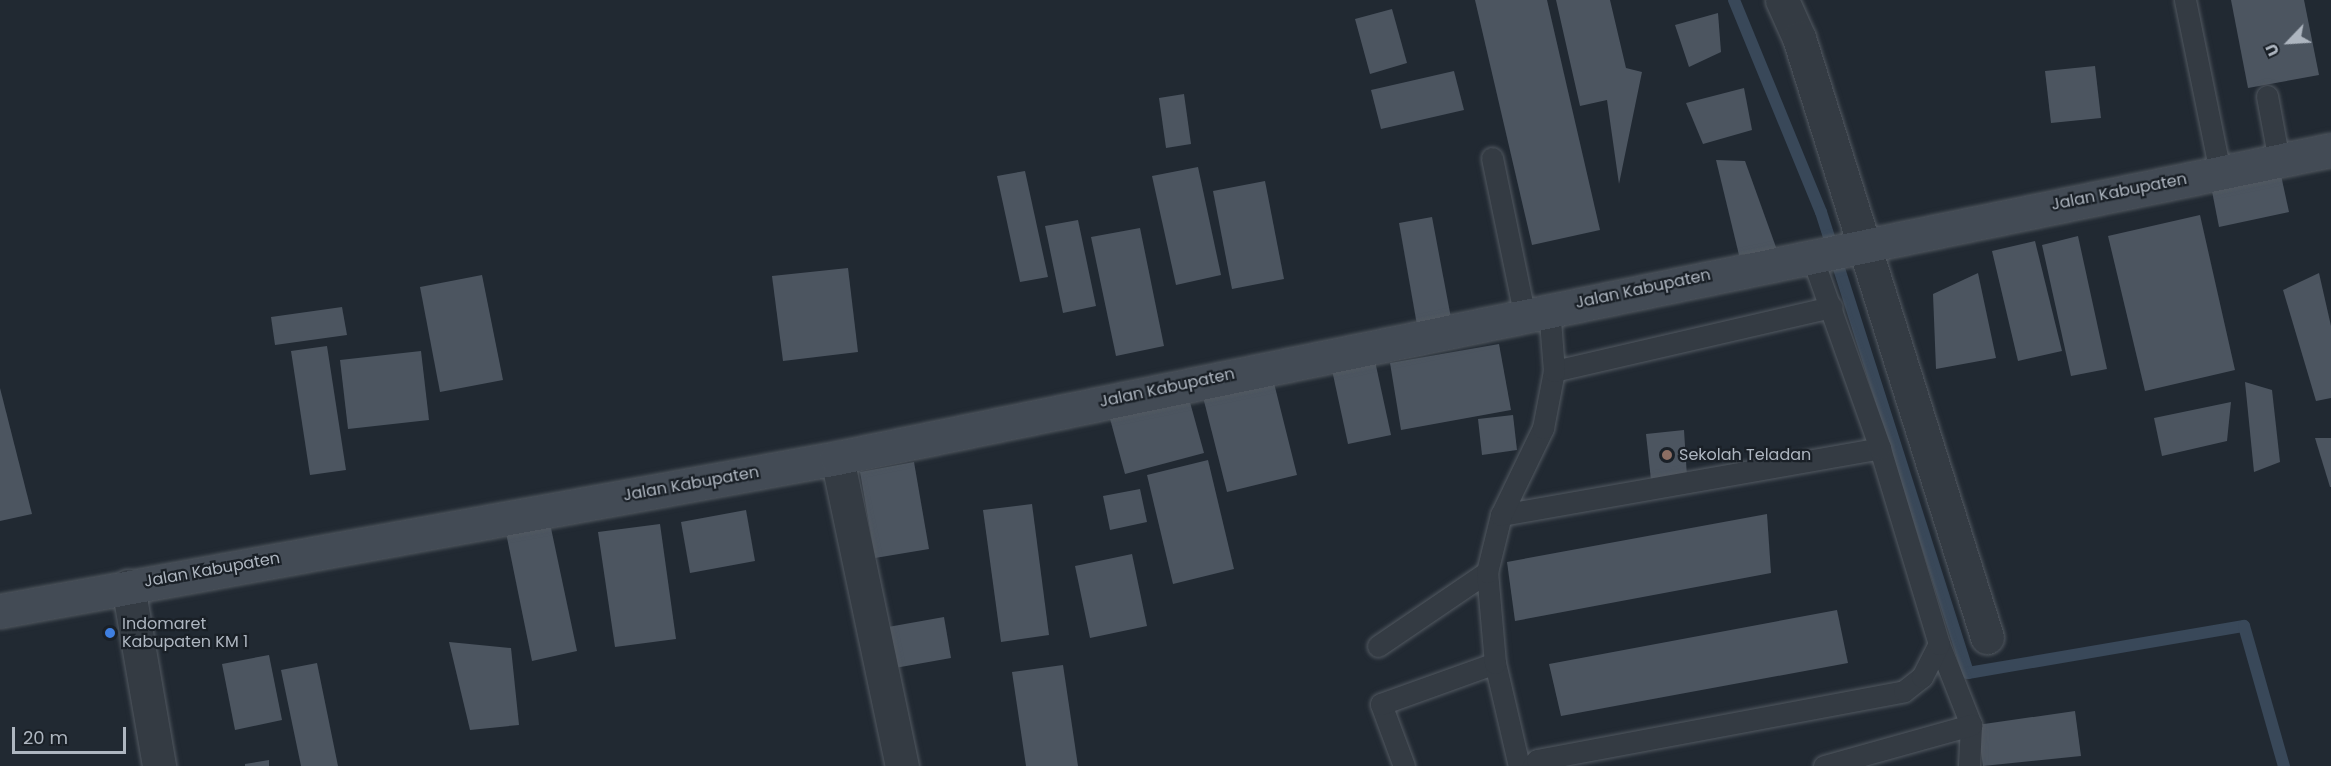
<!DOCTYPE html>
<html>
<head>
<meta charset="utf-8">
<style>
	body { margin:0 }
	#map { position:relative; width:2331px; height:766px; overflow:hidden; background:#212932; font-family:Poppins,sans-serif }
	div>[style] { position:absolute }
	.stream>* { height:12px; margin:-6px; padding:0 6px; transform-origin:6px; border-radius:6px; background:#394859 }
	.building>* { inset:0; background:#4c5560 }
	.roads { filter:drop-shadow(0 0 2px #525961) drop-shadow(0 0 2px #525961) }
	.service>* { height:21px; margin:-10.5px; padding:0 10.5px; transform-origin:10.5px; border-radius:10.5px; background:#343b43 }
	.minor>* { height:33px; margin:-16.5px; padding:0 16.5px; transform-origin:16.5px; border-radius:16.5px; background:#343b43 }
	.secondary>* { height:33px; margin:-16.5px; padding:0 16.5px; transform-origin:16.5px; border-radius:16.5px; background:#434b55 }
	.dots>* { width:16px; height:16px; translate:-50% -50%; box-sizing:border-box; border:3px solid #1a2027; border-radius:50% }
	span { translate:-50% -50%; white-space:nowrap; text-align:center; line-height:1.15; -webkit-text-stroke:4.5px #1a2027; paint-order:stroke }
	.street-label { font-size:16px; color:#aeb6c0 }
	.poi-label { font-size:16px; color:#aeb6c0 }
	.left { translate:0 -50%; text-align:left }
	.north { position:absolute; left:2259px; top:12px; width:60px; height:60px; -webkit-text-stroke:4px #1a2027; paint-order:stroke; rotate:245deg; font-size:16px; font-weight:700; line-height:24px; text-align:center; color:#aeb6c0 }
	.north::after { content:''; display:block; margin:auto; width:21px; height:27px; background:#aeb6c0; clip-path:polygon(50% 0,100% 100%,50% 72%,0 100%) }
	.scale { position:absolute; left:12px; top:727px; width:114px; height:27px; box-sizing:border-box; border:3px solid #aeb6c0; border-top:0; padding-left:8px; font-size:18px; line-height:21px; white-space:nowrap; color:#aeb6c0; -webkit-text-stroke:4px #1a2027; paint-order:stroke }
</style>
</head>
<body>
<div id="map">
	<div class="stream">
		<div style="left:1734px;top:0;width:229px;rotate:67.7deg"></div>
		<div style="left:1821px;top:212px;width:484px;rotate:72.3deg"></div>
		<div style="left:1968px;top:673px;width:280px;rotate:-9.7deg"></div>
		<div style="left:2244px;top:626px;width:146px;rotate:74.1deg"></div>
	</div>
	<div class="building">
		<div style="clip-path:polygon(1475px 0,1547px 0,1600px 230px,1532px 245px)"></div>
		<div style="clip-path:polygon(1556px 0,1610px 0,1626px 68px,1642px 72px,1619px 184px,1607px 100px,1580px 106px)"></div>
		<div style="clip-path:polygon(2231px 0,2304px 0,2319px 75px,2248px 88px)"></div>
		<div style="clip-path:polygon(1392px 9px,1407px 63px,1370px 74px,1355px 19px)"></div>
		<div style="clip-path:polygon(1718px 13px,1721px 52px,1689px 67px,1675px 25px)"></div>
		<div style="clip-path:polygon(2095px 66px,2101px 118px,2051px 123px,2045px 71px)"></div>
		<div style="clip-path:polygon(1454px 71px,1464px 110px,1381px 129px,1371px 90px)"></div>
		<div style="clip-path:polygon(1744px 88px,1752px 130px,1703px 144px,1686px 103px)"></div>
		<div style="clip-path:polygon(1184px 94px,1191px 144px,1166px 148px,1159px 98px)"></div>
		<div style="clip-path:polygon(1716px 160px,1745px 161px,1777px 250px,1739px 255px)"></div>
		<div style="clip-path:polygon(2279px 166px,2289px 212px,2219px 227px,2210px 181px)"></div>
		<div style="clip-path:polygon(1198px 167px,1221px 275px,1176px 285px,1152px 176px)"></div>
		<div style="clip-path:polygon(1025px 171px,1048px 277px,1020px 282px,997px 176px)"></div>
		<div style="clip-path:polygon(1265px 181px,1284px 279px,1232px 289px,1213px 191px)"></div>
		<div style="clip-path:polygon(2200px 215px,2235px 370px,2145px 391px,2108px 236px)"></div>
		<div style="clip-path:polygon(1432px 217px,1451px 318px,1417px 325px,1399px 223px)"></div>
		<div style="clip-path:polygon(1078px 220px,1096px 306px,1063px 313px,1045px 226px)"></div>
		<div style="clip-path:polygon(1140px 228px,1164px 346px,1116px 356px,1091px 237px)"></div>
		<div style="clip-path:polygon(2078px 236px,2107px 369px,2071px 376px,2042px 245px)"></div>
		<div style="clip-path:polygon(2035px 241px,2062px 351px,2018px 361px,1992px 251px)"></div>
		<div style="clip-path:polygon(848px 268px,858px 352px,783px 361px,772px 276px)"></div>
		<div style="clip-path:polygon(1978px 273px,1996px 358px,1936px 369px,1933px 294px)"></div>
		<div style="clip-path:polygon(2319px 273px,2331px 326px,2331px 398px,2316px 401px,2283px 290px)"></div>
		<div style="clip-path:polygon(482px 275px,503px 380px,440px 392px,420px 287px)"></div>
		<div style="clip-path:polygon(342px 307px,347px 335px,275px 345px,271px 317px)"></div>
		<div style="clip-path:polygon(1499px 344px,1511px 410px,1401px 430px,1390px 363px)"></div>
		<div style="clip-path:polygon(327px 346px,346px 470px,310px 475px,291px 351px)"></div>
		<div style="clip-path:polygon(421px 351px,429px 420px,348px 429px,340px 360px)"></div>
		<div style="clip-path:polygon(1375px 361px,1391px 435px,1348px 444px,1332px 370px)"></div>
		<div style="clip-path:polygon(1272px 375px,1297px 475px,1227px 492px,1202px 393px)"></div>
		<div style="clip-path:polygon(2245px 382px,2272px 390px,2280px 462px,2254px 472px)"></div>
		<div style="clip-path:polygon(0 388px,32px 514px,0 521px)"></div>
		<div style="clip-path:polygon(1188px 395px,1204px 453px,1125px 474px,1109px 415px)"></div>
		<div style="clip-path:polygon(2231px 402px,2227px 441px,2162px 456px,2154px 418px)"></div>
		<div style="clip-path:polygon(1513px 415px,1517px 450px,1482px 455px,1478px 419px)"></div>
		<div style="clip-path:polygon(1684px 430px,1687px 477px,1651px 480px,1646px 434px)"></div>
		<div style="clip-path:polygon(2315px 438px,2331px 438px,2331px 487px,2330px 487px)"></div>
		<div style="clip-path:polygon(1208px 460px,1234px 569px,1173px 584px,1147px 475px)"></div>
		<div style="clip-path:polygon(914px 462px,929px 549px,875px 558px,860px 472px)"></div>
		<div style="clip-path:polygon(1140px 489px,1147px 522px,1110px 530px,1103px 496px)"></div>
		<div style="clip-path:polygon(1032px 504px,1049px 635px,1001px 642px,983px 510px)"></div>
		<div style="clip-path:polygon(746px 510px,755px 561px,690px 573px,681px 522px)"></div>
		<div style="clip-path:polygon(548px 514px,577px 651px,532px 661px,504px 523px)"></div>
		<div style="clip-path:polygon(1767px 514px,1771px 573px,1515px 621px,1507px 562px)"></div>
		<div style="clip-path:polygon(660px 524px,676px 639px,615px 647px,598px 532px)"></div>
		<div style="clip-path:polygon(1132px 554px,1147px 626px,1090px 638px,1075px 566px)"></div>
		<div style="clip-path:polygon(1837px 610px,1848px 663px,1561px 716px,1549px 664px)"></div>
		<div style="clip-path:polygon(944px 617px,951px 658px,895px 668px,888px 627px)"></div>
		<div style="clip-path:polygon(449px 642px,511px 648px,519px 725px,470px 730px)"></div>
		<div style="clip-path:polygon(269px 655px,282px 720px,235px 730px,222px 664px)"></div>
		<div style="clip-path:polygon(317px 663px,338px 766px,301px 766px,281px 670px)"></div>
		<div style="clip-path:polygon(1063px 665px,1078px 766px,1026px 766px,1012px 672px)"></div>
		<div style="clip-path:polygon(2075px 711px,2081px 756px,1983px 766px,1977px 725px)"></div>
		<div style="clip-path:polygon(269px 760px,269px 766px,245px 766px,245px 764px)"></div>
	</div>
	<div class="roads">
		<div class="service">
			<div style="left:2185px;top:0;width:176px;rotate:78.5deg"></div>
			<div style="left:2267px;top:96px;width:66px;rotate:79.5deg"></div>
			<div style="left:1492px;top:158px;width:158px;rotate:78.3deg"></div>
			<div style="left:1554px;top:371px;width:285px;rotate:-13deg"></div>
			<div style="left:1501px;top:515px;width:385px;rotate:-10deg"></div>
			<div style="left:1939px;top:644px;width:87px;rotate:68.4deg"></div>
			<div style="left:1971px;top:725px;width:41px;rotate:92.8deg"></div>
			<div style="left:1378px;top:646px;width:132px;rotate:-34.2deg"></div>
			<div style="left:1404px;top:766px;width:66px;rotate:-110.4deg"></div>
			<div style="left:1381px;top:704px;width:121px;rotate:-19.8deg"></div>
			<div style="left:1519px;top:766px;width:106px;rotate:-103.1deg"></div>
			<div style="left:1495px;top:663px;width:91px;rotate:-95deg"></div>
			<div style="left:1487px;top:572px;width:59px;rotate:-76.2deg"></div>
			<div style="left:1501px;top:515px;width:97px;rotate:-64.2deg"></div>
			<div style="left:1543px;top:428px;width:58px;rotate:-79.1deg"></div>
			<div style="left:1554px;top:371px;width:63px;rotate:-94.5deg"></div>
			<div style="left:1533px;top:766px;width:7px;rotate:-56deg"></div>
			<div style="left:1537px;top:760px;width:373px;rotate:-10.6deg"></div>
			<div style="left:1904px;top:691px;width:23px;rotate:-38deg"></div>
			<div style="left:1922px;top:677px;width:37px;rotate:-63deg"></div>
			<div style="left:1939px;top:644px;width:205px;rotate:-106.8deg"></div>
			<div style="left:1880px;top:448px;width:206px;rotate:-109.6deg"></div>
			<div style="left:1824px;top:766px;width:153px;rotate:-15.6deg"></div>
		</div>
		<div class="minor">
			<div style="left:1782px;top:0;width:42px;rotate:65.9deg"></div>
			<div style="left:1799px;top:38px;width:628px;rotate:72.58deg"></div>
			<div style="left:837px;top:458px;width:315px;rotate:78.1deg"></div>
			<div style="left:128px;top:586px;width:183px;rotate:80.2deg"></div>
		</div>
		<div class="secondary">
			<div style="left:0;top:611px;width:851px;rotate:-10.36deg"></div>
			<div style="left:837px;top:458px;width:1525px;rotate:-11.65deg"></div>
		</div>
	</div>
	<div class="dots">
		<div style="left:1667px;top:455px;background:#8d6e63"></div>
		<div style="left:110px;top:633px;background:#3f7fe0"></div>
	</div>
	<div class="street-label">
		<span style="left:2119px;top:192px;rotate:-11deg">Jalan Kabupaten</span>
		<span style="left:1643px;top:289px;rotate:-12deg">Jalan Kabupaten</span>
		<span style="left:1167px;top:388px;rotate:-12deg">Jalan Kabupaten</span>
		<span style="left:691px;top:484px;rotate:-10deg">Jalan Kabupaten</span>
		<span style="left:212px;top:570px;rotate:-10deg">Jalan Kabupaten</span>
	</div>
	<div class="poi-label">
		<span class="left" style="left:1679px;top:455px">Sekolah Teladan</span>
		<span class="left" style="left:122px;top:633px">Indomaret<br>Kabupaten KM 1</span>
	</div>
	<div class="north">U</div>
	<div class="scale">20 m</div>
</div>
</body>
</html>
